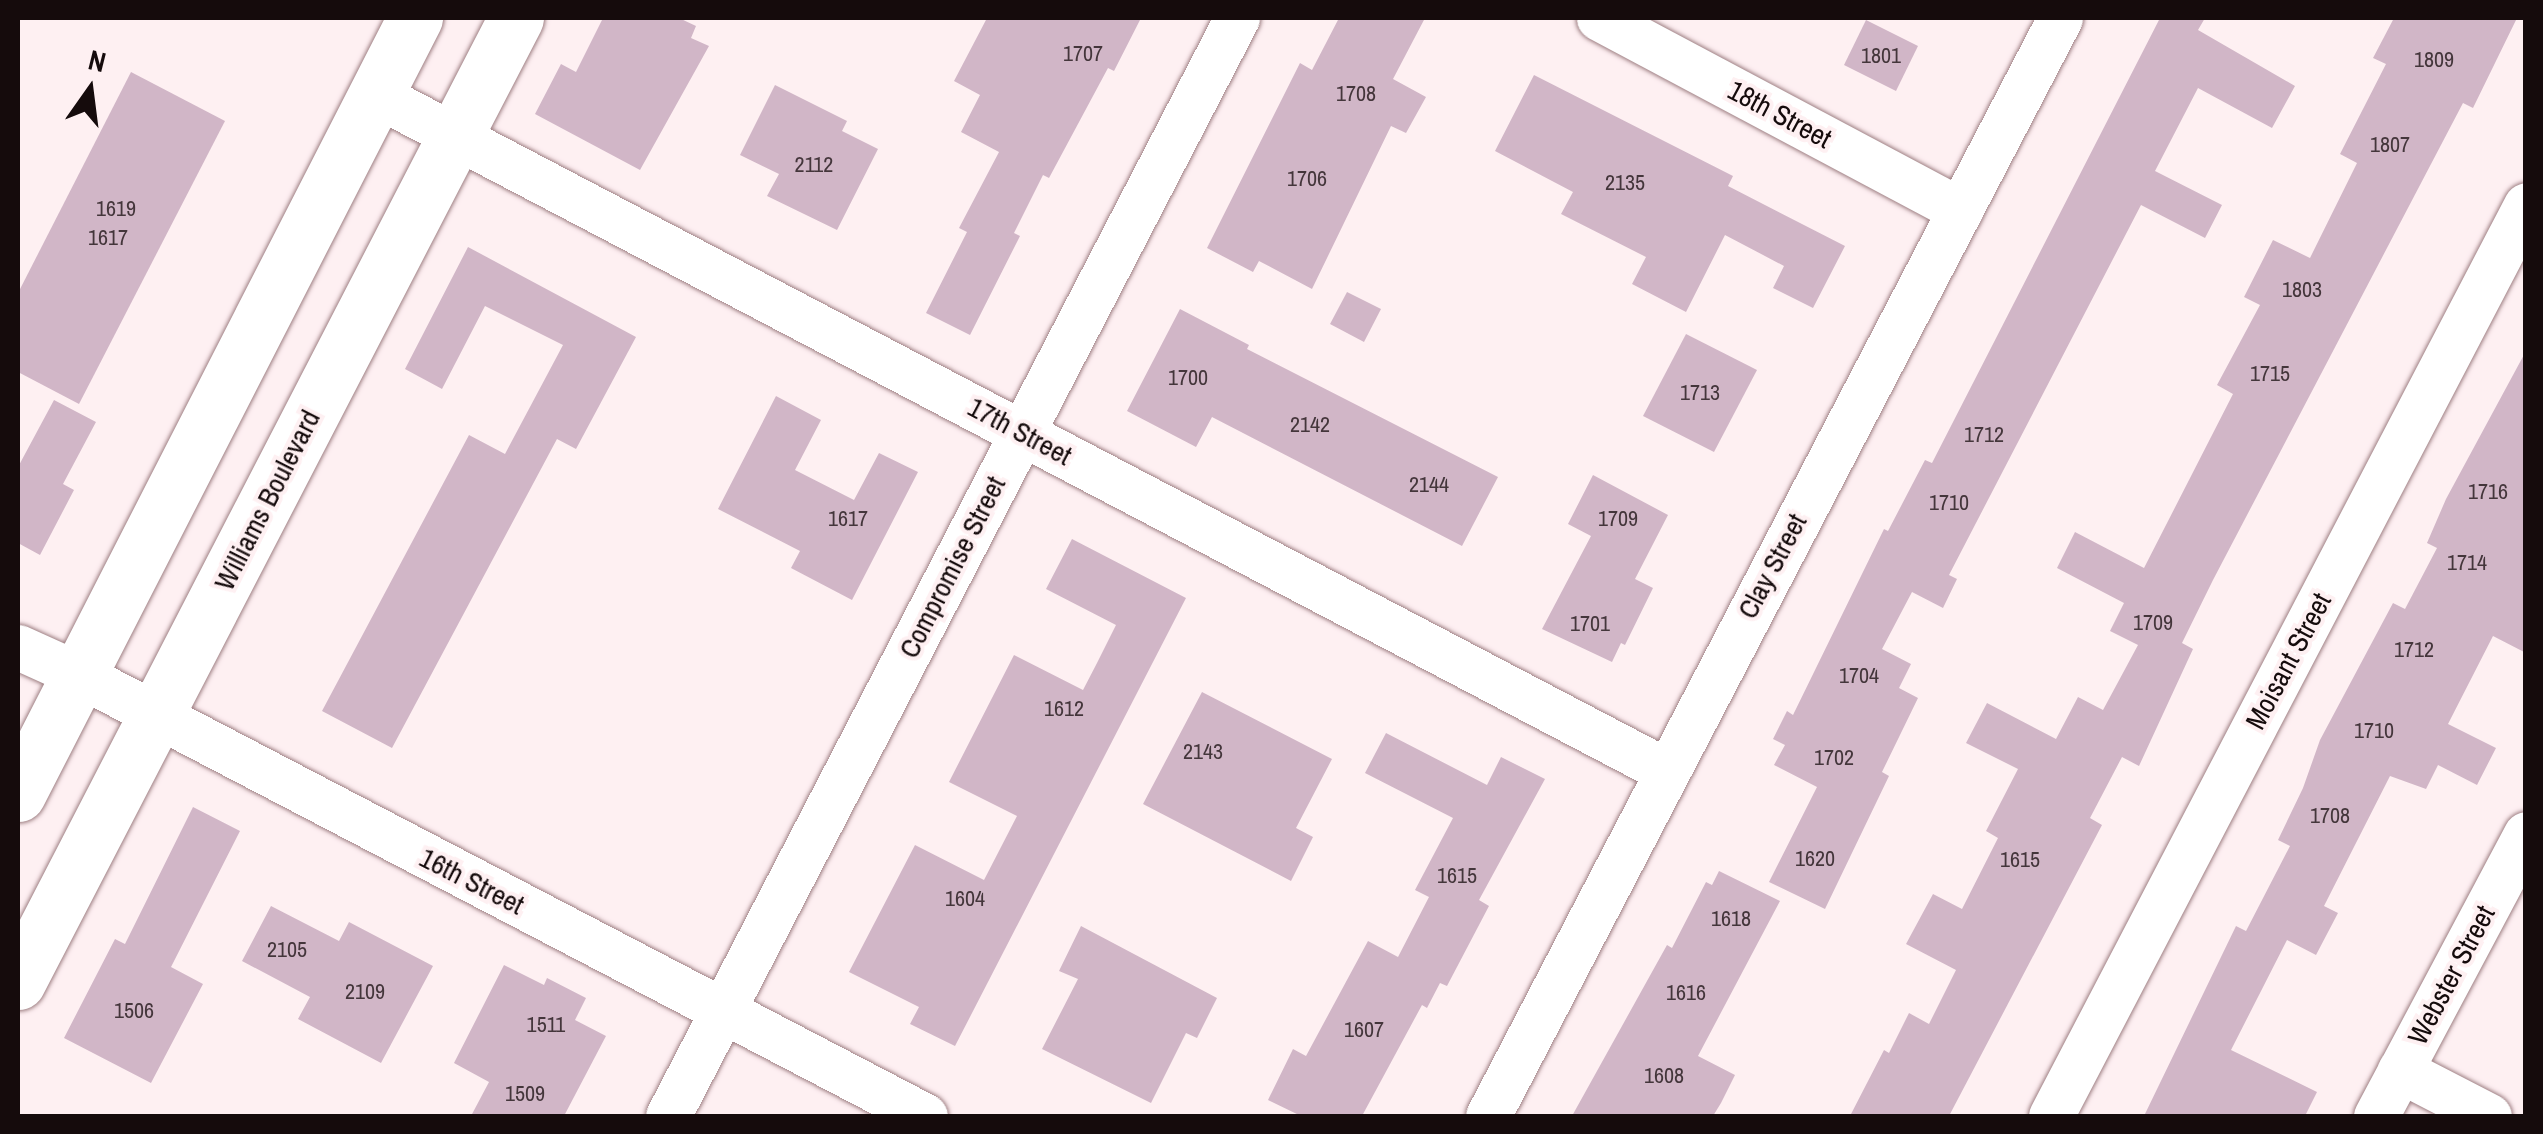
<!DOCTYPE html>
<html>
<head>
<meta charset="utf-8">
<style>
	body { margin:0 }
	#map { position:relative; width:2543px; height:1134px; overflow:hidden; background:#fef0f2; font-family:"Archivo Narrow",sans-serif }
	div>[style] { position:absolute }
	.building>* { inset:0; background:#d1b6c7 }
	.roads { filter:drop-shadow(0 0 2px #9e7f83) drop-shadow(0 0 2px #9e7f83) }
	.minor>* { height:45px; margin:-22.5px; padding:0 22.5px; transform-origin:22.5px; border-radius:22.5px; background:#fff }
	.secondary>* { height:55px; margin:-27.5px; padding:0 27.5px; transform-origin:27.5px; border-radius:27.5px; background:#fff }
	span { translate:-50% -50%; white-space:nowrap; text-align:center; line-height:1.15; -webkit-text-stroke:8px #fef0f2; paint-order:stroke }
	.number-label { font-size:22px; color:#44363b }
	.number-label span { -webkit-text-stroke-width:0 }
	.street-label { font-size:28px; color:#150b0c }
	.frame { position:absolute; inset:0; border:20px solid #150b0c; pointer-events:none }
	.north { position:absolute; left:40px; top:40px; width:100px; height:100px; -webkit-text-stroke:8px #fef0f2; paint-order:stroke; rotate:14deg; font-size:28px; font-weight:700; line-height:40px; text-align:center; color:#150b0c }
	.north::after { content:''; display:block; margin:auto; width:35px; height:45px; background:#150b0c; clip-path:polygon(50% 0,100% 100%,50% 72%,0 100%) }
</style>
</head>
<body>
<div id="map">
	<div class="building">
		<div style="clip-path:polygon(603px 18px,679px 18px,696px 26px,691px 38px,709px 46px,640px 170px,535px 114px,561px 64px,576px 72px)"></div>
		<div style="clip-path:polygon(987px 18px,1141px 18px,1114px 71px,1108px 68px,1049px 178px,1043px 175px,1014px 233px,1020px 236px,970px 335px,926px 313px,967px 232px,959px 228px,999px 152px,961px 132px,980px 95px,954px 81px)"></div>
		<div style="clip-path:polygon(1339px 18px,1425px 18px,1393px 79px,1426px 97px,1406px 133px,1391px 126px,1312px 289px,1259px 261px,1253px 272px,1207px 248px,1300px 63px,1312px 70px)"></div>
		<div style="clip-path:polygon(2160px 18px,2205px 18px,2198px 30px,2295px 86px,2272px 128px,2198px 88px,2155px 171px,2222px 205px,2205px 238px,2141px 205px,1949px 575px,1957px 579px,1943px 608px,1912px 592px,1882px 649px,1911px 664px,1899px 688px,1918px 698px,1882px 772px,1889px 776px,1825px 909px,1769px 882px,1817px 787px,1774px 765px,1785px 745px,1773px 739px,1787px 711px,1793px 715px,1884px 529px,1888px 531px,1925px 460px,1932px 463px)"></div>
		<div style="clip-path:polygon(2394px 18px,2517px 18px,2473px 108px,2463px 103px,2213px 580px,2182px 643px,2193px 649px,2139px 766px,2122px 757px,2090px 818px,2102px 825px,1949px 1116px,1850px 1116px,1884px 1050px,1889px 1053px,1909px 1013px,1929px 1024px,1956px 970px,1906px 944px,1933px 894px,1962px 909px,1998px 838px,1986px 831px,2018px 769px,1966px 743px,1987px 703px,2056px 739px,2078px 697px,2103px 710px,2138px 645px,2110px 631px,2124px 603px,2057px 568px,2075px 532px,2144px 568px,2233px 394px,2217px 385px,2260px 305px,2244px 297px,2273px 240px,2310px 258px,2357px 163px,2340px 154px,2386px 64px,2373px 58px)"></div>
		<div style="clip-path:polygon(1866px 20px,1918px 46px,1896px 91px,1844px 65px)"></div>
		<div style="clip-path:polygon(131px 72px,225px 121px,79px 404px,18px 372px,18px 293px)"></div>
		<div style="clip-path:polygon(1534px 75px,1733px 176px,1728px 186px,1845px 246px,1813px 308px,1773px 288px,1784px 266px,1725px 235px,1686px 312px,1632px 284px,1646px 257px,1561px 214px,1573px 192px,1495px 151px)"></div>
		<div style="clip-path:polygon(775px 85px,847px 121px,842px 131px,878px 149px,837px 230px,767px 196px,779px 174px,740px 155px)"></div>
		<div style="clip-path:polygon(468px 247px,636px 337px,576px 449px,557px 439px,392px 748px,322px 711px,469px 435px,505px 454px,563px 345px,485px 306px,442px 389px,405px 369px)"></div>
		<div style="clip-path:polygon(1347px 292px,1381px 309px,1364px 342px,1330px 324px)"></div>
		<div style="clip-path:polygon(1180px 309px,1249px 345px,1247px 349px,1498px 477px,1462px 546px,1212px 417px,1196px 447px,1127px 411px)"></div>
		<div style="clip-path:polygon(1686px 334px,1757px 370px,1714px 452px,1643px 416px)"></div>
		<div style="clip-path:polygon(2526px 351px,2526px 653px,2493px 636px,2448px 724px,2496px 748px,2477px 785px,2438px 765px,2426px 789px,2390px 776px,2324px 906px,2338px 913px,2316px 955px,2287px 940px,2231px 1050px,2317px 1092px,2305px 1116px,2144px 1116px,2236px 926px,2246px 931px,2290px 846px,2278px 840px,2303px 788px,2320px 740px,2393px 603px,2405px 609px,2437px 548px,2427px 543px,2446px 499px)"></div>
		<div style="clip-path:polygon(776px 396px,821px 420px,795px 470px,854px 500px,879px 453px,918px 472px,852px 600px,791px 568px,800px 551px,718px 509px)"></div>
		<div style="clip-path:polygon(54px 400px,96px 422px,63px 484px,74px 490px,40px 555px,18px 543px,18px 467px)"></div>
		<div style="clip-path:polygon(1593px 475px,1668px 515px,1635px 579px,1653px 588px,1625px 645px,1621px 643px,1612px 662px,1542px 629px,1591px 536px,1568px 524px)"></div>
		<div style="clip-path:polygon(1072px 539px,1186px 598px,955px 1046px,910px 1024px,919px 1007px,849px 972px,915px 845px,984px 880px,1017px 816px,949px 782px,1014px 655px,1083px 690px,1097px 663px,1116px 625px,1046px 589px)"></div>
		<div style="clip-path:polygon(1202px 692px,1332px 759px,1296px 828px,1313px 837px,1291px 881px,1143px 804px)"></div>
		<div style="clip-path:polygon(1386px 733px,1487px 785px,1501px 757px,1545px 779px,1479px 900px,1489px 906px,1447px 986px,1440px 983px,1427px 1008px,1422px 1005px,1362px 1116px,1301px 1116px,1268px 1100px,1293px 1049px,1306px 1056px,1368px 941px,1398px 957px,1429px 897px,1415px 890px,1453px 818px,1365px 773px)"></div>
		<div style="clip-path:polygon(193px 807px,240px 831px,171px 967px,203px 984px,151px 1083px,64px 1038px,115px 939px,125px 944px)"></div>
		<div style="clip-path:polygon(1719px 871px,1780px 901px,1698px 1056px,1735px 1075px,1721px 1103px,1713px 1116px,1572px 1116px,1667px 945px,1672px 948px,1706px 882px,1712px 885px)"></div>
		<div style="clip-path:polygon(271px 906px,339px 941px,349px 922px,433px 966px,381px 1063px,298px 1019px,310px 997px,242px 961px)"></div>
		<div style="clip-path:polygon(1081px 926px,1217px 998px,1197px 1038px,1186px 1033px,1151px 1103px,1042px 1049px,1078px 979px,1059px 971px)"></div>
		<div style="clip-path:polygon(504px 965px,544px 985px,547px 978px,586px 998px,575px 1020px,606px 1036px,564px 1116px,471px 1116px,489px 1082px,454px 1063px)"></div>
	</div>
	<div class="roads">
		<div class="minor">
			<div style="left:1599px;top:18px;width:409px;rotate:28deg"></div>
			<div style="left:375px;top:94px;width:1456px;rotate:27.66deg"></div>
			<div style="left:18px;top:647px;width:68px;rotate:24.3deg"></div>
			<div style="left:80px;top:675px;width:953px;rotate:27.56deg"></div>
			<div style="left:2400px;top:1070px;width:100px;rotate:27.3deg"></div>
			<div style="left:668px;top:1116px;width:1237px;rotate:-62.61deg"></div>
			<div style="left:1488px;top:1116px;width:1238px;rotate:-62.48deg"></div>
			<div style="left:2051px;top:1116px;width:1027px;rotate:-62.46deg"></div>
			<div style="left:2376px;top:1116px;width:319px;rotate:-62deg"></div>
		</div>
		<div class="secondary">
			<div style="left:18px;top:794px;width:872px;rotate:-62.91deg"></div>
			<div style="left:18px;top:982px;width:1085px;rotate:-62.68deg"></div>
		</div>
	</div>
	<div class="number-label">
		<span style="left:1083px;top:54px">1707</span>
		<span style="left:1881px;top:56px">1801</span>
		<span style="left:2434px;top:60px">1809</span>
		<span style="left:1356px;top:94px">1708</span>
		<span style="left:2390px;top:145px">1807</span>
		<span style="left:814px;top:165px">2112</span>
		<span style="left:1307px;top:179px">1706</span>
		<span style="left:1625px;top:183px">2135</span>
		<span style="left:116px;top:209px">1619</span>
		<span style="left:108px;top:238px">1617</span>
		<span style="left:2302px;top:290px">1803</span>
		<span style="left:2270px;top:374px">1715</span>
		<span style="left:1188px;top:378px">1700</span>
		<span style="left:1700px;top:393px">1713</span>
		<span style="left:1310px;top:425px">2142</span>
		<span style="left:1984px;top:435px">1712</span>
		<span style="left:1429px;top:485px">2144</span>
		<span style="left:2488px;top:492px">1716</span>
		<span style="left:1949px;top:503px">1710</span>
		<span style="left:848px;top:519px">1617</span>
		<span style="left:1618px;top:519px">1709</span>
		<span style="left:2467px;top:563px">1714</span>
		<span style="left:2153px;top:623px">1709</span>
		<span style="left:1590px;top:624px">1701</span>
		<span style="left:2414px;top:650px">1712</span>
		<span style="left:1859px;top:676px">1704</span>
		<span style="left:1064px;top:709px">1612</span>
		<span style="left:2374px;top:731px">1710</span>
		<span style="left:1203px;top:752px">2143</span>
		<span style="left:1834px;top:758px">1702</span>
		<span style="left:2330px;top:816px">1708</span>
		<span style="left:1815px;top:859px">1620</span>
		<span style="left:2020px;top:860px">1615</span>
		<span style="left:1457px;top:876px">1615</span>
		<span style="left:965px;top:899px">1604</span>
		<span style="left:1731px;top:919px">1618</span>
		<span style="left:287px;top:950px">2105</span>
		<span style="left:365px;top:992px">2109</span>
		<span style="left:1686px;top:993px">1616</span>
		<span style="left:134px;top:1011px">1506</span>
		<span style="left:546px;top:1025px">1511</span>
		<span style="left:1364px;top:1030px">1607</span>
		<span style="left:1664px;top:1076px">1608</span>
		<span style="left:525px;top:1094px">1509</span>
	</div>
	<div class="street-label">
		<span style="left:1780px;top:114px;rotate:28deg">18th Street</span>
		<span style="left:1020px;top:431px;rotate:28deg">17th Street</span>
		<span style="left:267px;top:500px;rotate:-63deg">Williams Boulevard</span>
		<span style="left:1772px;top:566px;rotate:-62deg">Clay Street</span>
		<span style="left:952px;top:567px;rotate:-63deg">Compromise Street</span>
		<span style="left:2288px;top:661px;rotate:-62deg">Moisant Street</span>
		<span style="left:472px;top:881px;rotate:27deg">16th Street</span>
		<span style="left:2451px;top:975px;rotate:-62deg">Webster Street</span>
	</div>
	<div class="frame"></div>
	<div class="north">N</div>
</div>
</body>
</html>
